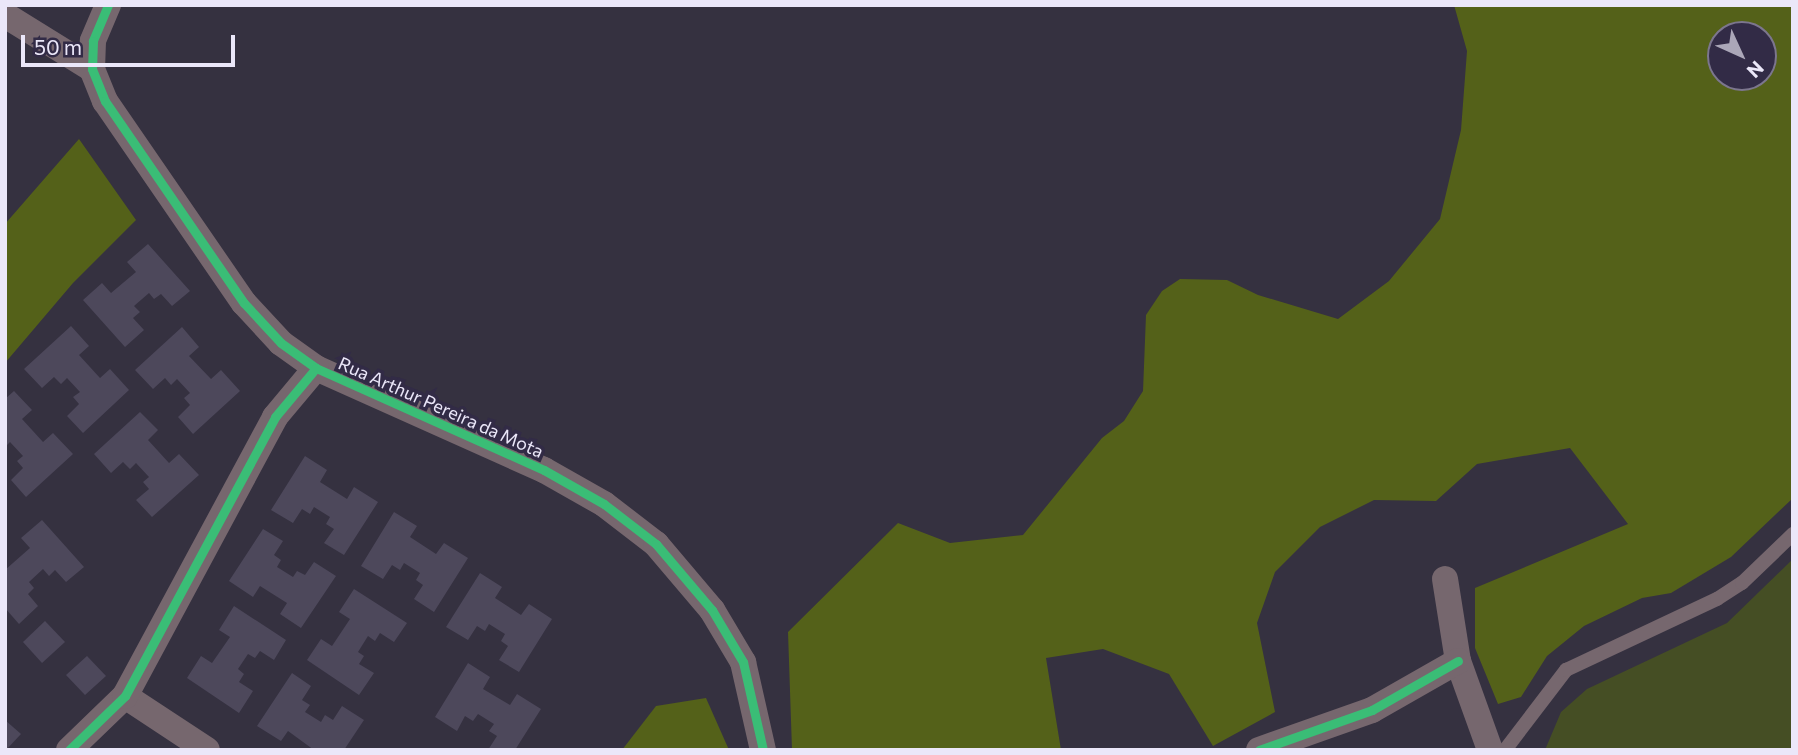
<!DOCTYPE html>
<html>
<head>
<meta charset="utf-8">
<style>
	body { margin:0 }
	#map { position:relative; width:1798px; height:755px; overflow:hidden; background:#353140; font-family:Commissioner,sans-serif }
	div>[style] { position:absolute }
	.green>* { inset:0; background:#454e24 }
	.forest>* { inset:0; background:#546119 }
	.building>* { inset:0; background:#4d485b }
	.service>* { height:14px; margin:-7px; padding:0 7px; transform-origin:7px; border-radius:7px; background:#76676e }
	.minor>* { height:26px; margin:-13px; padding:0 13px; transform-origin:13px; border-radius:13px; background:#76676e }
	.cycleway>* { height:9px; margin:-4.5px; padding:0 4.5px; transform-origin:4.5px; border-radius:4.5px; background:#3abd76 }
	span { translate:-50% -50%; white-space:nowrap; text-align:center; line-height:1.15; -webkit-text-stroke:7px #322b46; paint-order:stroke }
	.street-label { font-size:18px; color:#ebe7f9 }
	.frame { position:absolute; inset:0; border:7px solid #ebe7f9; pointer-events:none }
	.north { position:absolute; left:1707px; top:21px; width:70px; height:70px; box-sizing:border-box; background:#322b46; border:2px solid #7c768e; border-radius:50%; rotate:135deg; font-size:19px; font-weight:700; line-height:28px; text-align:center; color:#ebe7f9 }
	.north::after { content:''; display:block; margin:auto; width:24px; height:32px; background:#aba7b8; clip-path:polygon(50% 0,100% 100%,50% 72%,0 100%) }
	.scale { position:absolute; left:21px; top:35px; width:214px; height:32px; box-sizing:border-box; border:4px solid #ebe7f9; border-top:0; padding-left:9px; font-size:21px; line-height:24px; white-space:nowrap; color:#ebe7f9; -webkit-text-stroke:5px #322b46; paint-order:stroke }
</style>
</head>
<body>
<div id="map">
	<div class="green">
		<div style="clip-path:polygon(1793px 559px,1793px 750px,1545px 750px,1561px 712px,1587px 689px,1727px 623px)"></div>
	</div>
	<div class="forest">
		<div style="clip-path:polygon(evenodd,1454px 5px,1793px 5px,1793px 498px,1731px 557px,1671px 593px,1642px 598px,1584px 626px,1547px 656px,1521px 697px,1498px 704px,1475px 648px,1475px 588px,1628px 524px,1570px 448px,1477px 464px,1436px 501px,1374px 500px,1320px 527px,1275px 572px,1257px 623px,1275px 712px,1213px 746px,1169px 674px,1103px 649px,1046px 658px,1061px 750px,792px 750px,788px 632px,898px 523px,950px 543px,1023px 535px,1102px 438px,1124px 421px,1143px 391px,1146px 315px,1162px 291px,1180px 279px,1227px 280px,1258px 295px,1338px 319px,1389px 281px,1440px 219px,1461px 130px,1467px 51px,1454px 5px,1721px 35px,1763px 35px,1763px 77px,1721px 77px,1721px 35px)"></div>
		<div style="clip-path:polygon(79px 139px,136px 220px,73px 283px,5px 363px,5px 224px)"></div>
		<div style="clip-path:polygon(706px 698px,729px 750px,622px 750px,656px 706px)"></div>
	</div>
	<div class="building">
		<div style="clip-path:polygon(148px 244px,190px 291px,172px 306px,161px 294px,154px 299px,149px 293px,134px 306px,140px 312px,133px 318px,144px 330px,125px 347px,83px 300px,102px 283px,111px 293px,136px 272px,127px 262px)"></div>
		<div style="clip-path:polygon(71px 326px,89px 346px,79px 355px,100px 378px,110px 369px,129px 390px,83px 433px,67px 416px,79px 404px,73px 397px,80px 392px,67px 378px,61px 384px,54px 377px,42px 388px,24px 369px)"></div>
		<div style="clip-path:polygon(182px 327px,199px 347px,189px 356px,211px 379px,221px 370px,240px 391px,193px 434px,178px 417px,190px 405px,184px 398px,190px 393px,177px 379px,171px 385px,165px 378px,153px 389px,135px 370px)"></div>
		<div style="clip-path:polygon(14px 391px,32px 410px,22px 419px,43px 442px,53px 433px,73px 454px,26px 497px,11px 480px,23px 468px,17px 461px,23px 456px,10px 442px,5px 447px,5px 399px)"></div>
		<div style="clip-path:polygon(140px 412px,158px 430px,148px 440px,169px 463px,179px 454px,199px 475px,152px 517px,136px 500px,149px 489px,143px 482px,149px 477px,136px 463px,130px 469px,123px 462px,111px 473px,94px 454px)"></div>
		<div style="clip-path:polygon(305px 456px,327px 470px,320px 482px,347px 499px,354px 487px,378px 502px,344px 555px,324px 543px,334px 529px,326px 524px,330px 517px,314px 507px,310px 514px,302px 509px,293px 523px,271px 510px)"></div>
		<div style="clip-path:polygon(394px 512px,417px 526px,410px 537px,436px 554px,444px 543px,468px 558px,434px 612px,414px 599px,423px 585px,416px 580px,420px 573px,404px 563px,400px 570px,392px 565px,383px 579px,361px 566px)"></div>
		<div style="clip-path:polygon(42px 520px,84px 567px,66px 582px,55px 570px,49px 576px,43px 569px,29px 582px,34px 588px,28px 594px,38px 606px,19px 624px,5px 608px,5px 570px,30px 548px,21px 538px)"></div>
		<div style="clip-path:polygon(263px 529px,283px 541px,274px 555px,281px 560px,277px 567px,293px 577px,297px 571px,305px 575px,314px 562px,336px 576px,301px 628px,280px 614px,287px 603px,260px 586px,253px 597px,229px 581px)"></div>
		<div style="clip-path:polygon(480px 573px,502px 587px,495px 598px,521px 615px,529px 604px,552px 619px,519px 672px,499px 660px,508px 646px,501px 641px,505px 634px,489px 624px,485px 631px,477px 626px,468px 640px,446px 627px)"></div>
		<div style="clip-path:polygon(354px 589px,407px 623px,394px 642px,380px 633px,375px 641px,368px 636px,358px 652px,364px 656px,359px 664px,374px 673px,359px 695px,307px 660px,321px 639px,332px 646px,350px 619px,339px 612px)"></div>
		<div style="clip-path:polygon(234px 606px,286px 640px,274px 660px,260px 651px,255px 658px,248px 654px,238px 669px,244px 674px,239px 682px,253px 691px,239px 713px,187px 678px,201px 656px,212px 663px,230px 637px,219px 630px)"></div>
		<div style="clip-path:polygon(45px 621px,65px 642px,42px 663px,23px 642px)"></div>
		<div style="clip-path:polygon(87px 656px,106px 676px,85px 695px,66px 675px)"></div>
		<div style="clip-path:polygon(468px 663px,490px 677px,483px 689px,510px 705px,517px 694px,541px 709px,515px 750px,488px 750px,497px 736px,489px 731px,494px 724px,478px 714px,473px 721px,465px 716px,457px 731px,435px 717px)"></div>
		<div style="clip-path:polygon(292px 673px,311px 686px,302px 700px,310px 705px,305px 712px,321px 722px,325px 715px,333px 720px,342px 706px,364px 720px,344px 750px,314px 750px,288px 731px,281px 741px,257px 726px)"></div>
		<div style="clip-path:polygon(5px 720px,21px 734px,6px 750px,5px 750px)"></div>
	</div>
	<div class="service">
		<div style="left:1505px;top:750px;width:101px;rotate:-52.7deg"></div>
		<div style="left:1566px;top:670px;width:167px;rotate:-25.2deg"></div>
		<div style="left:1717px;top:599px;width:30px;rotate:-33deg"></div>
		<div style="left:1742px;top:583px;width:71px;rotate:-43.9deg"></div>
	</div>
	<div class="minor">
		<div style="left:108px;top:5px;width:39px;rotate:113deg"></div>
		<div style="left:93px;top:41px;width:28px;rotate:92deg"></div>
		<div style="left:92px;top:69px;width:35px;rotate:68deg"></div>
		<div style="left:105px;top:101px;width:245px;rotate:55.5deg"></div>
		<div style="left:244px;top:303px;width:54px;rotate:47.2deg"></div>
		<div style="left:281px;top:343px;width:43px;rotate:35.5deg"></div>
		<div style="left:316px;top:368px;width:250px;rotate:24.1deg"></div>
		<div style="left:544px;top:470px;width:69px;rotate:29.5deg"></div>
		<div style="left:604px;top:504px;width:66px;rotate:37.6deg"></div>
		<div style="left:656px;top:544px;width:87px;rotate:49.7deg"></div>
		<div style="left:712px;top:610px;width:61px;rotate:59.2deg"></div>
		<div style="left:743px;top:662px;width:90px;rotate:77.2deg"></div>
		<div style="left:5px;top:15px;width:102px;rotate:31.8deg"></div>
		<div style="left:1445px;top:579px;width:83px;rotate:81deg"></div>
		<div style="left:1458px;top:661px;width:95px;rotate:70.2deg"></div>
		<div style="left:125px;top:696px;width:98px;rotate:33.4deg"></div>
		<div style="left:69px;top:750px;width:78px;rotate:-44deg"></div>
		<div style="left:125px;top:696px;width:317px;rotate:-61.7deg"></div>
		<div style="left:275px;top:417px;width:64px;rotate:-50.1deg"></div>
		<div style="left:1259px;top:750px;width:120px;rotate:-19.5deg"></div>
		<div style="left:1372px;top:710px;width:99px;rotate:-29.7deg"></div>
	</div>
	<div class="cycleway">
		<div style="left:108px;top:5px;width:39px;rotate:113deg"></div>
		<div style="left:93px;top:41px;width:28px;rotate:92deg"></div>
		<div style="left:92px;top:69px;width:35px;rotate:68deg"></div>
		<div style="left:105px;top:101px;width:245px;rotate:55.5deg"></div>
		<div style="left:244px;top:303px;width:54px;rotate:47.2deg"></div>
		<div style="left:281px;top:343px;width:43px;rotate:35.5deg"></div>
		<div style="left:316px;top:368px;width:250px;rotate:24.1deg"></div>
		<div style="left:544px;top:470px;width:69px;rotate:29.5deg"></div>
		<div style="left:604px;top:504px;width:66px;rotate:37.6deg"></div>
		<div style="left:656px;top:544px;width:87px;rotate:49.7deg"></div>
		<div style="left:712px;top:610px;width:61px;rotate:59.2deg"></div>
		<div style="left:743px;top:662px;width:90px;rotate:77.2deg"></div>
		<div style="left:69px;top:750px;width:78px;rotate:-44deg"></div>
		<div style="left:125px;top:696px;width:317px;rotate:-61.7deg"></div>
		<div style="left:275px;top:417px;width:64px;rotate:-50.1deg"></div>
		<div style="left:1259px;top:750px;width:120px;rotate:-19.5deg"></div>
		<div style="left:1372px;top:710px;width:99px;rotate:-29.7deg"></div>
	</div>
	<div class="street-label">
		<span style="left:441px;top:407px;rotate:24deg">Rua Arthur Pereira da Mota</span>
	</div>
	<div class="frame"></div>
	<div class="north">N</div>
	<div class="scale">50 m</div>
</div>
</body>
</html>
